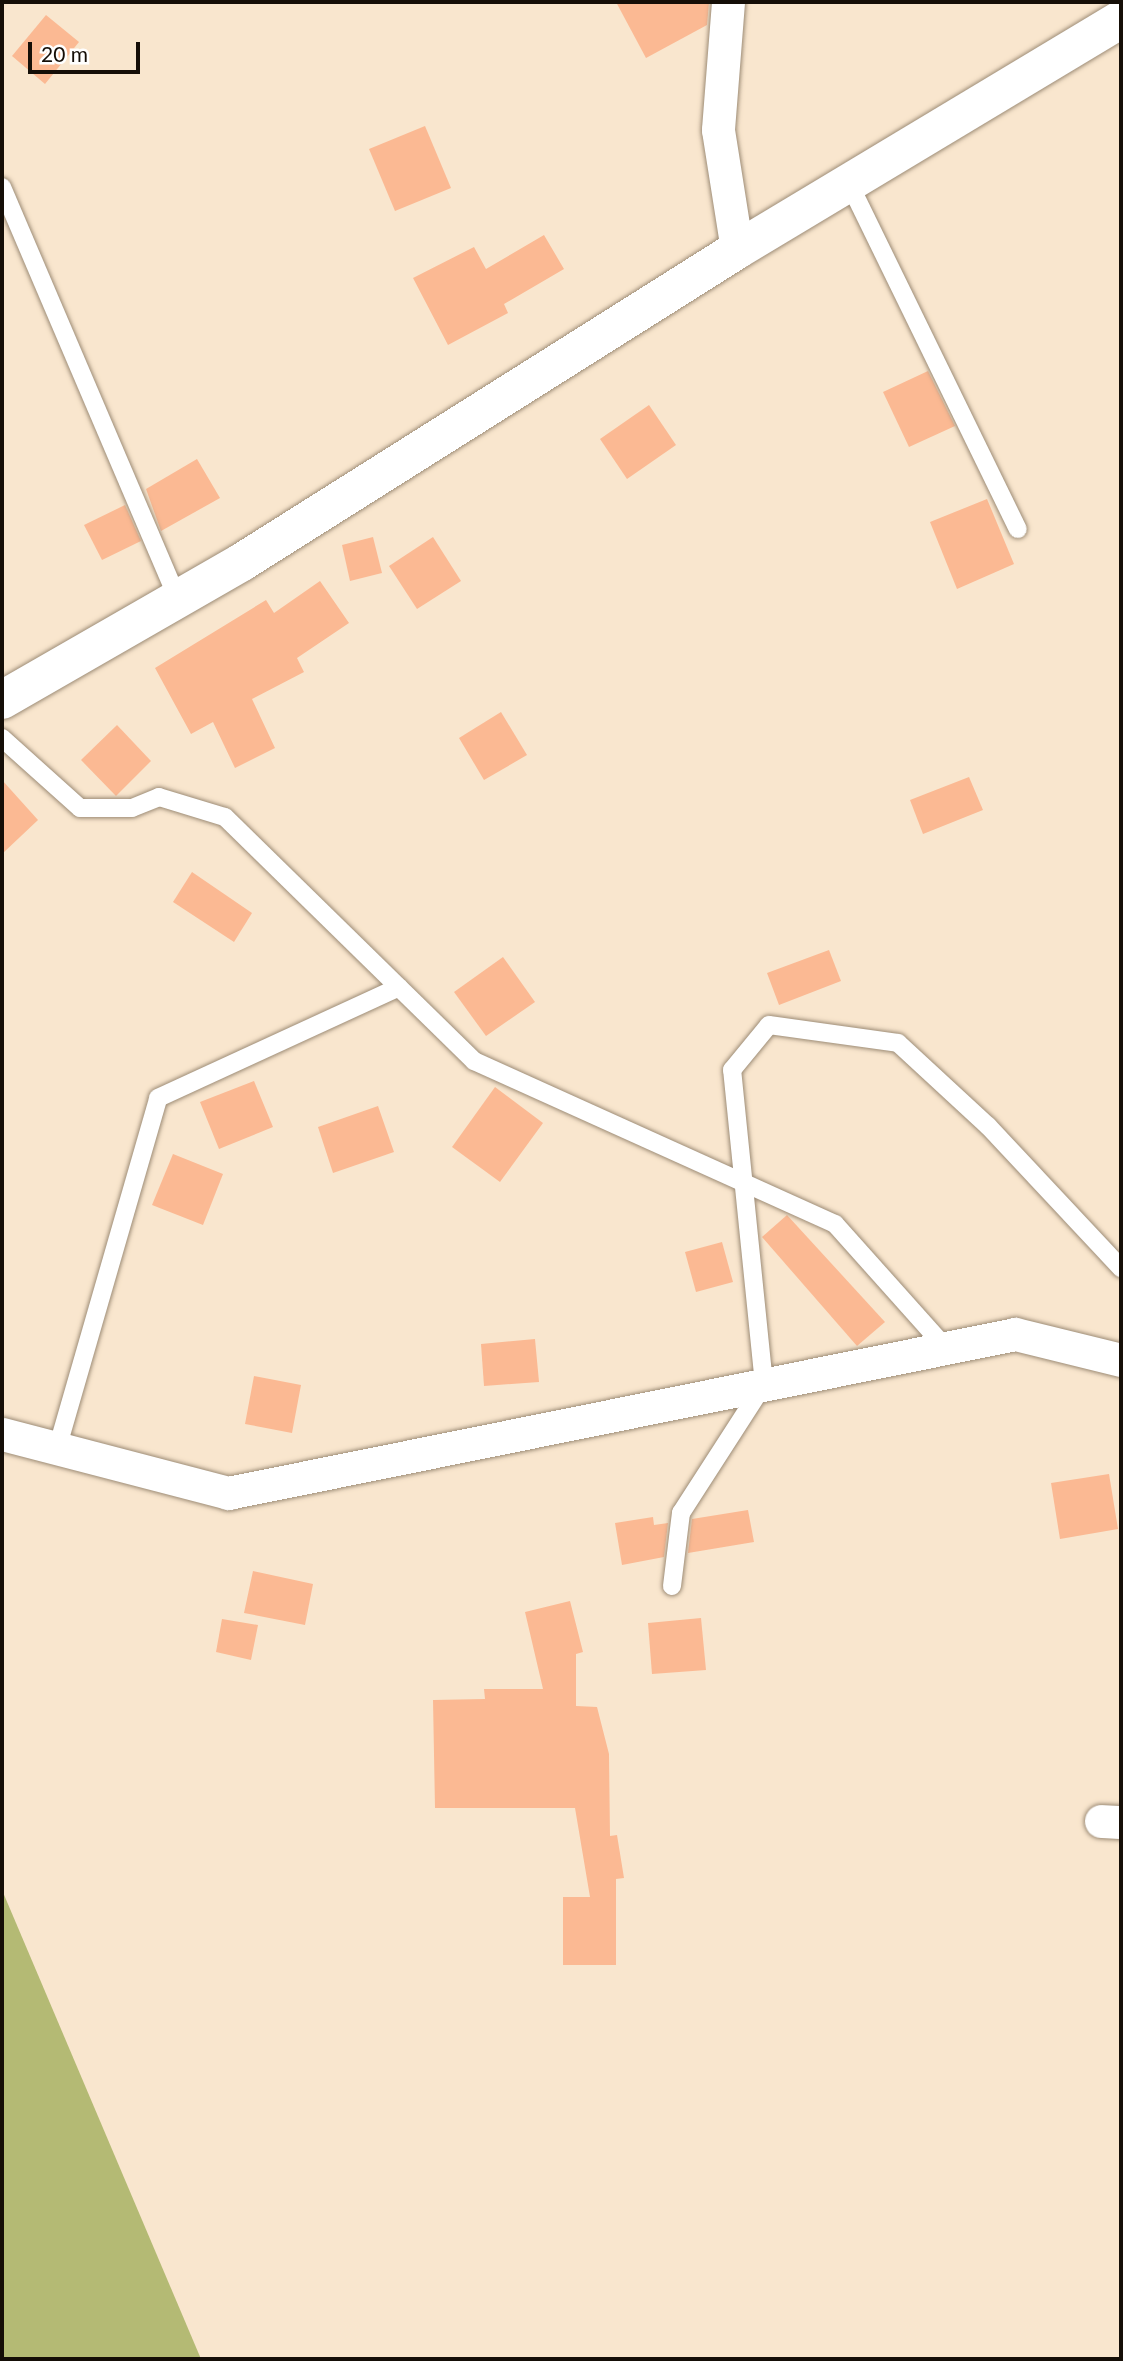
<!DOCTYPE html>
<html>
<head>
<meta charset="utf-8">
<style>
	body { margin:0 }
	#map { position:relative; width:1123px; height:2361px; overflow:hidden; background:#f9e6ce; font-family:Lato,sans-serif }
	div>[style] { position:absolute }
	.forest>* { inset:0; background:#b4ba74 }
	.building>* { inset:0; background:#fbb993 }
	.roads { filter:drop-shadow(0 0 2px #9d8c76) drop-shadow(0 0 2px #9d8c76) }
	.service>* { height:18px; margin:-9px; padding:0 9px; transform-origin:9px; border-radius:9px; background:#fff }
	.minor>* { height:33px; margin:-16.5px; padding:0 16.5px; transform-origin:16.5px; border-radius:16.5px; background:#fff }
	.secondary>* { height:38px; margin:-19px; padding:0 19px; transform-origin:19px; border-radius:19px; background:#fff }
	span { translate:-50% -50%; white-space:nowrap; text-align:center; line-height:1.15; -webkit-text-stroke:6px #fff; paint-order:stroke }
	.frame { position:absolute; inset:0; border:4px solid #150e07; pointer-events:none }
	.scale { position:absolute; left:28px; top:42px; width:112px; height:32px; box-sizing:border-box; border:4px solid #150e07; border-top:0; padding-left:9px; font-size:21px; line-height:24px; white-space:nowrap; color:#150e07; -webkit-text-stroke:5px #fff; paint-order:stroke }
</style>
</head>
<body>
<div id="map">
	<div class="forest">
		<div style="clip-path:polygon(2px 1890px,201px 2359px,2px 2359px)"></div>
	</div>
	<div class="building">
		<div style="clip-path:polygon(616px 2px,709px 2px,707px 25px,646px 58px)"></div>
		<div style="clip-path:polygon(46px 15px,79px 42px,45px 84px,12px 56px)"></div>
		<div style="clip-path:polygon(425px 126px,451px 188px,395px 211px,369px 149px)"></div>
		<div style="clip-path:polygon(544px 235px,564px 269px,504px 304px,508px 313px,448px 345px,413px 278px,474px 247px,486px 269px)"></div>
		<div style="clip-path:polygon(928px 371px,955px 426px,909px 447px,883px 392px)"></div>
		<div style="clip-path:polygon(649px 405px,676px 445px,627px 479px,600px 439px)"></div>
		<div style="clip-path:polygon(197px 459px,220px 498px,161px 531px,146px 489px)"></div>
		<div style="clip-path:polygon(987px 499px,1014px 564px,957px 589px,930px 522px)"></div>
		<div style="clip-path:polygon(125px 505px,141px 541px,102px 560px,84px 525px)"></div>
		<div style="clip-path:polygon(373px 537px,382px 573px,350px 581px,342px 545px)"></div>
		<div style="clip-path:polygon(433px 537px,461px 581px,417px 609px,389px 566px)"></div>
		<div style="clip-path:polygon(320px 581px,349px 623px,297px 658px,304px 672px,252px 699px,275px 748px,235px 768px,213px 722px,191px 734px,155px 668px,266px 600px,274px 613px)"></div>
		<div style="clip-path:polygon(501px 712px,527px 755px,484px 780px,459px 738px)"></div>
		<div style="clip-path:polygon(117px 725px,151px 761px,116px 796px,81px 760px)"></div>
		<div style="clip-path:polygon(969px 777px,983px 810px,923px 834px,910px 800px)"></div>
		<div style="clip-path:polygon(2px 780px,38px 820px,2px 854px)"></div>
		<div style="clip-path:polygon(192px 872px,252px 913px,234px 942px,173px 902px)"></div>
		<div style="clip-path:polygon(829px 950px,841px 981px,779px 1005px,767px 973px)"></div>
		<div style="clip-path:polygon(503px 957px,535px 1002px,486px 1036px,454px 992px)"></div>
		<div style="clip-path:polygon(254px 1081px,273px 1127px,219px 1149px,200px 1102px)"></div>
		<div style="clip-path:polygon(495px 1087px,543px 1123px,500px 1182px,452px 1147px)"></div>
		<div style="clip-path:polygon(378px 1106px,394px 1152px,333px 1173px,318px 1127px)"></div>
		<div style="clip-path:polygon(173px 1154px,223px 1174px,203px 1225px,152px 1205px)"></div>
		<div style="clip-path:polygon(787px 1215px,885px 1322px,857px 1346px,762px 1237px)"></div>
		<div style="clip-path:polygon(722px 1242px,733px 1282px,696px 1292px,685px 1252px)"></div>
		<div style="clip-path:polygon(535px 1339px,539px 1382px,484px 1386px,481px 1344px)"></div>
		<div style="clip-path:polygon(254px 1376px,301px 1385px,292px 1433px,245px 1424px)"></div>
		<div style="clip-path:polygon(1109px 1474px,1118px 1529px,1060px 1539px,1051px 1483px)"></div>
		<div style="clip-path:polygon(748px 1510px,754px 1542px,688px 1553px,692px 1519px)"></div>
		<div style="clip-path:polygon(653px 1517px,654px 1525px,668px 1523px,664px 1557px,622px 1565px,615px 1523px)"></div>
		<div style="clip-path:polygon(253px 1571px,313px 1584px,305px 1625px,244px 1613px)"></div>
		<div style="clip-path:polygon(570px 1601px,583px 1652px,576px 1654px,576px 1706px,597px 1707px,609px 1754px,610px 1836px,617px 1835px,624px 1878px,616px 1879px,616px 1965px,563px 1965px,563px 1897px,590px 1897px,575px 1808px,435px 1808px,433px 1700px,485px 1699px,484px 1689px,543px 1689px,525px 1612px)"></div>
		<div style="clip-path:polygon(701px 1618px,706px 1670px,652px 1674px,648px 1623px)"></div>
		<div style="clip-path:polygon(222px 1619px,258px 1625px,251px 1660px,216px 1652px)"></div>
	</div>
	<div class="roads">
		<div class="service">
			<div style="left:849px;top:183px;width:385px;rotate:64deg"></div>
			<div style="left:2px;top:187px;width:446px;rotate:66.9deg"></div>
			<div style="left:2px;top:738px;width:105px;rotate:41.9deg"></div>
			<div style="left:80px;top:808px;width:52px"></div>
			<div style="left:132px;top:808px;width:29px;rotate:-22deg"></div>
			<div style="left:159px;top:797px;width:69px;rotate:16.9deg"></div>
			<div style="left:225px;top:817px;width:349px;rotate:44.4deg"></div>
			<div style="left:474px;top:1061px;width:396px;rotate:24.3deg"></div>
			<div style="left:835px;top:1224px;width:166px;rotate:48.2deg"></div>
			<div style="left:57px;top:1449px;width:365px;rotate:-73.9deg"></div>
			<div style="left:158px;top:1098px;width:265px;rotate:-24.7deg"></div>
			<div style="left:672px;top:1586px;width:74px;rotate:-83deg"></div>
			<div style="left:681px;top:1513px;width:153px;rotate:-57.2deg"></div>
			<div style="left:764px;top:1384px;width:316px;rotate:-95.8deg"></div>
			<div style="left:732px;top:1070px;width:58px;rotate:-50.6deg"></div>
			<div style="left:769px;top:1025px;width:130px;rotate:7.9deg"></div>
			<div style="left:898px;top:1043px;width:122px;rotate:42.7deg"></div>
			<div style="left:988px;top:1126px;width:195px;rotate:46.9deg"></div>
		</div>
		<div class="minor">
			<div style="left:728px;top:2px;width:128px;rotate:94.5deg"></div>
			<div style="left:718px;top:130px;width:121px;rotate:81deg"></div>
			<div style="left:2px;top:1434px;width:234px;rotate:14.6deg"></div>
			<div style="left:228px;top:1493px;width:803px;rotate:-11.42deg"></div>
			<div style="left:1015px;top:1334px;width:109px;rotate:13.8deg"></div>
			<div style="left:1101px;top:1821px;width:20px;rotate:3deg"></div>
		</div>
		<div class="secondary">
			<div style="left:2px;top:700px;width:277px;rotate:-29.9deg"></div>
			<div style="left:242px;top:562px;width:585px;rotate:-32.22deg"></div>
			<div style="left:737px;top:250px;width:448px;rotate:-31deg"></div>
		</div>
	</div>
	<div class="frame"></div>
	<div class="scale">20 m</div>
</div>
</body>
</html>
